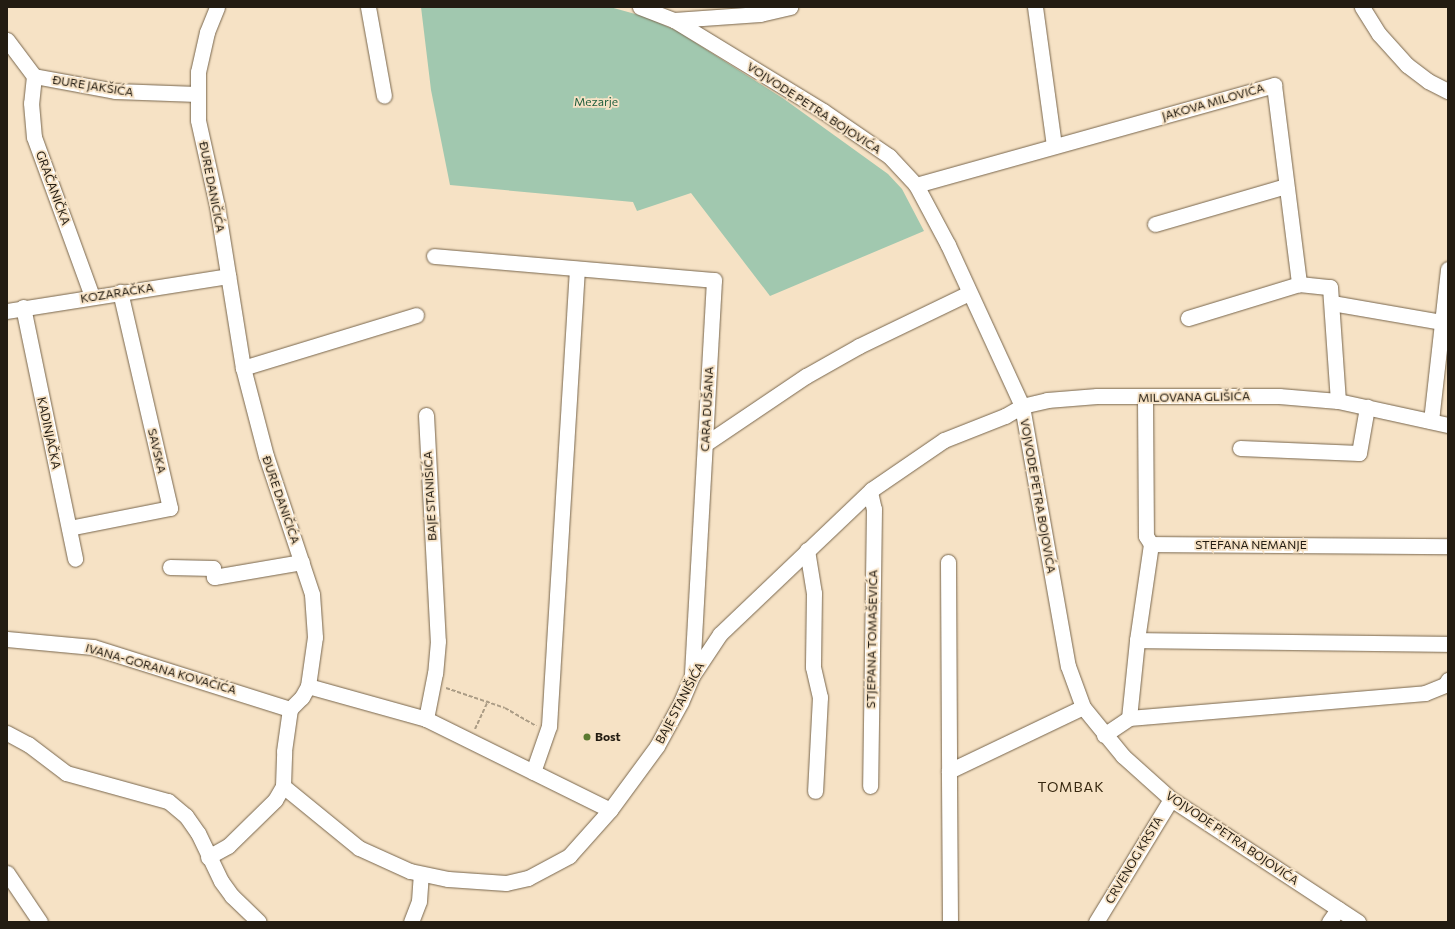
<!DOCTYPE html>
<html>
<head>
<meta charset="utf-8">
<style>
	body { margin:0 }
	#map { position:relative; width:1455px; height:929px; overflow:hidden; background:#f6e2c5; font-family:Commissioner,sans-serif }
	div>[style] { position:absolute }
	.green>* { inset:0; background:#a1c8af }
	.path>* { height:2px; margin-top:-1px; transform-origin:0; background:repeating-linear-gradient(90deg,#ab9c85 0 4px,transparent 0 6px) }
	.roads { filter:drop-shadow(0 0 1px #78664d) drop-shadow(0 0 1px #78664d) }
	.minor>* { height:15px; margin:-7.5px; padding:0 7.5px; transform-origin:7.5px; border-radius:7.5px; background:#fff }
	.dots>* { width:11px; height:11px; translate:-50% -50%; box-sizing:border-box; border:2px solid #f6e2c5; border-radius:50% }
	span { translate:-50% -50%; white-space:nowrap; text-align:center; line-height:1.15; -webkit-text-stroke:3.5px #f6e2c5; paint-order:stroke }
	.street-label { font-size:12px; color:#231c12 }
	.park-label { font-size:12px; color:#205f3e }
	.poi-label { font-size:12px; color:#231c12; font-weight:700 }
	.left { translate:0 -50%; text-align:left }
	.quarter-label { font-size:14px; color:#36270f; letter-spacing:1px }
	.frame { position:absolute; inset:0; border:8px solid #231c12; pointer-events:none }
</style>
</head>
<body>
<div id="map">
	<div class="green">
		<div style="clip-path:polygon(421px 7px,610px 7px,646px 17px,677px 31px,784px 99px,888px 174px,902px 189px,924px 231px,770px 296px,691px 193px,637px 211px,633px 202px,450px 185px,431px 90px)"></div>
	</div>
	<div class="path">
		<div style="left:446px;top:688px;width:62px;rotate:18.7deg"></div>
		<div style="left:505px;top:708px;width:36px;rotate:30deg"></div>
		<div style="left:475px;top:729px;width:31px;rotate:-65deg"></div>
	</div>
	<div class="roads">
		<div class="minor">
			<div style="left:368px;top:7px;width:90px;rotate:79.8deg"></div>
			<div style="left:640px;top:7px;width:36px;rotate:21deg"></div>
			<div style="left:674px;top:20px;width:175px;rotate:31.4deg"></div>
			<div style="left:823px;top:111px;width:80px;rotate:34.3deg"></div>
			<div style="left:889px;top:156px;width:40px;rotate:47deg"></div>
			<div style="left:916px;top:185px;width:68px;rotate:61.9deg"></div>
			<div style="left:948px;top:245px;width:177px;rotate:65.3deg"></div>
			<div style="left:1022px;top:406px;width:264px;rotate:80deg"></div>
			<div style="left:1068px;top:666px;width:44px;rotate:69.9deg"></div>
			<div style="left:1083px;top:707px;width:63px;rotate:50.8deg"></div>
			<div style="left:1123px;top:756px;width:64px;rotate:41.9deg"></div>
			<div style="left:1171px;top:799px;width:224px;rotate:33.3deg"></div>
			<div style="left:1035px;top:7px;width:140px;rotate:82.2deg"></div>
			<div style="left:1362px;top:7px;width:32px;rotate:58deg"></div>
			<div style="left:1379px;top:34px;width:42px;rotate:47.9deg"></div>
			<div style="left:1407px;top:65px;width:26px;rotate:37deg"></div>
			<div style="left:1428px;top:81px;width:22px;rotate:27deg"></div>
			<div style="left:674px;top:20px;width:86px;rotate:-4deg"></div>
			<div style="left:760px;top:14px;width:31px;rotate:-13deg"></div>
			<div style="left:7px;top:40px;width:45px;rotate:53.1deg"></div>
			<div style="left:34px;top:76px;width:82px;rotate:10.5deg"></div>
			<div style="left:115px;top:91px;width:82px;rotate:2.1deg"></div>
			<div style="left:34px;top:76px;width:27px;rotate:96deg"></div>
			<div style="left:31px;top:103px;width:34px;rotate:85deg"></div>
			<div style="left:34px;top:137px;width:169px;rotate:70deg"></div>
			<div style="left:916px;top:185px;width:372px;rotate:-15.6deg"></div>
			<div style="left:1274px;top:85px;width:201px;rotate:82.8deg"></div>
			<div style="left:1299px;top:284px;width:31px;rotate:6deg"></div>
			<div style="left:1330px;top:287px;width:114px;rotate:86deg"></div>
			<div style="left:1155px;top:224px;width:136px;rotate:-16.2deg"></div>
			<div style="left:434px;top:256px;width:281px;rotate:4.9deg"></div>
			<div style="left:714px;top:280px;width:396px;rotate:93.2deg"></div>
			<div style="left:1332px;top:303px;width:112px;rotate:9.8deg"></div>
			<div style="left:23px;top:307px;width:257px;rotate:78.3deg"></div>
			<div style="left:7px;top:311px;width:224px;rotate:-9deg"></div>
			<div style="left:1188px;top:318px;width:116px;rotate:-17deg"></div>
			<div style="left:243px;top:368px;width:181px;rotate:-17deg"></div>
			<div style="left:1145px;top:398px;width:138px;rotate:89.6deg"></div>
			<div style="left:1146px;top:536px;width:9px;rotate:58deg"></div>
			<div style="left:426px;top:415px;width:226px;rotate:87deg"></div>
			<div style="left:438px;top:641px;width:32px;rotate:95deg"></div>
			<div style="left:435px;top:673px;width:47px;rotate:101.1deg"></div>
			<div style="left:1431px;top:421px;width:153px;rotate:-83.6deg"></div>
			<div style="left:705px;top:444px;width:122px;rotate:-34deg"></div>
			<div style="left:806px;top:376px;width:61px;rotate:-29.5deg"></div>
			<div style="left:859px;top:346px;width:122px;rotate:-25.7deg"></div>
			<div style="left:1240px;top:448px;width:119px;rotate:2.4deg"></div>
			<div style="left:1359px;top:453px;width:47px;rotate:-80.1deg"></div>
			<div style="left:870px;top:492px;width:17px;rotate:77deg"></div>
			<div style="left:874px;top:509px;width:277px;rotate:90.8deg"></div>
			<div style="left:69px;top:528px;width:103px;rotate:-11.2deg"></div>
			<div style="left:170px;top:508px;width:222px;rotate:-103deg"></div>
			<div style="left:807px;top:550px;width:44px;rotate:80.8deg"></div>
			<div style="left:814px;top:593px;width:74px;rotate:90.8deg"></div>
			<div style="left:813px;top:667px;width:31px;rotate:77deg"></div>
			<div style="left:820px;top:697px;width:94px;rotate:93deg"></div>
			<div style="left:948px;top:562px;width:209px;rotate:89.7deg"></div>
			<div style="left:170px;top:567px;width:43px;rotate:1.3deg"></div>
			<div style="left:213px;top:568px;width:9px;rotate:84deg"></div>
			<div style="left:214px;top:577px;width:89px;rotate:-9.7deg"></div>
			<div style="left:7px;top:639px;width:86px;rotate:5.3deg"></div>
			<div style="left:93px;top:647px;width:207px;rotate:17.5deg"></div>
			<div style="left:1137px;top:640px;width:311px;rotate:0.7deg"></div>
			<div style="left:308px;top:686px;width:123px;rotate:15.6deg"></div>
			<div style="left:426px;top:719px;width:205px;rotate:26.3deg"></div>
			<div style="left:1129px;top:718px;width:78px;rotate:-84.1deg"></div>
			<div style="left:1137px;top:640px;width:97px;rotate:-81.7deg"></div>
			<div style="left:1151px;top:544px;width:297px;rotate:0.4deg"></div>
			<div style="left:7px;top:733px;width:24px;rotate:28deg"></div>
			<div style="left:28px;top:744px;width:48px;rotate:37.3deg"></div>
			<div style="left:66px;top:773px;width:106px;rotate:15.4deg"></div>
			<div style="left:168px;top:801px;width:23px;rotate:40deg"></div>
			<div style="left:186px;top:816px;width:21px;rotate:55deg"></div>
			<div style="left:198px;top:833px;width:53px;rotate:64.4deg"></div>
			<div style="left:221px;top:881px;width:19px;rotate:54deg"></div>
			<div style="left:232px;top:896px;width:37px;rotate:44deg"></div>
			<div style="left:1104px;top:735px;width:30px;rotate:-34deg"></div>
			<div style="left:1129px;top:718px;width:297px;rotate:-4.8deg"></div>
			<div style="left:1425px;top:693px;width:22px;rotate:-22deg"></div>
			<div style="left:1445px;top:685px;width:6px;rotate:-59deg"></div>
			<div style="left:533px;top:772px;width:49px;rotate:-70.8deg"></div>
			<div style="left:549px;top:726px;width:458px;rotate:-86.5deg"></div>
			<div style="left:283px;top:786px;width:98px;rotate:39.2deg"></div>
			<div style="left:359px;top:848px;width:56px;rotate:24.3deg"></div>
			<div style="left:410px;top:871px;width:39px;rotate:12deg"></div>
			<div style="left:448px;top:879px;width:58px;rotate:3.9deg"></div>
			<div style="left:506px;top:883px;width:23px;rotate:-13deg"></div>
			<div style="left:528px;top:878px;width:47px;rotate:-28.2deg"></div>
			<div style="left:569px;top:856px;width:62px;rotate:-48.3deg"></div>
			<div style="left:610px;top:810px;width:79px;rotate:-53.7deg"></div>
			<div style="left:657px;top:746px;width:50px;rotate:-61.4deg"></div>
			<div style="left:681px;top:702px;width:28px;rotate:-67deg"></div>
			<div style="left:692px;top:676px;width:50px;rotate:-56.3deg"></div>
			<div style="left:720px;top:634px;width:209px;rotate:-43.6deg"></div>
			<div style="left:871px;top:490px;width:88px;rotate:-34.4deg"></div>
			<div style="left:944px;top:440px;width:66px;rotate:-21.5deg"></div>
			<div style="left:1005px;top:416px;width:20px;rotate:-30deg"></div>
			<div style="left:1022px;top:406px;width:26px;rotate:-13deg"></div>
			<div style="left:1047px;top:400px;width:50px;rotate:-4.6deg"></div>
			<div style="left:1097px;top:396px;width:182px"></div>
			<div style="left:1279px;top:396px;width:59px;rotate:4.8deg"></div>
			<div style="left:1338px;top:401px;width:113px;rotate:12.3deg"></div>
			<div style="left:208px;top:857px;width:23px;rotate:-29deg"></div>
			<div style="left:228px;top:846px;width:66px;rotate:-44.4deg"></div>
			<div style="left:275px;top:800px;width:16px;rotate:-60deg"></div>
			<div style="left:283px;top:786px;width:35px;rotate:-88deg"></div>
			<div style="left:284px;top:751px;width:42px;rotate:-81.9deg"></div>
			<div style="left:290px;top:709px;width:17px;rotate:-45deg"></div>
			<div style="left:302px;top:697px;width:13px;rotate:-61deg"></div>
			<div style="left:308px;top:686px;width:49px;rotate:-81.9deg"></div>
			<div style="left:315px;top:637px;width:43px;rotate:-94deg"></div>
			<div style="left:312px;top:594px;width:145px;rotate:-108.4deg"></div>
			<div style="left:266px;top:456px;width:91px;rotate:-104.6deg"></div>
			<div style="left:243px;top:368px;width:164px;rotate:-99.1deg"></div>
			<div style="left:217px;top:206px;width:88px;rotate:-102.5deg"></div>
			<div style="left:198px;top:120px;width:48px;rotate:-90deg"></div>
			<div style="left:198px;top:72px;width:41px;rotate:-77.3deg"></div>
			<div style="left:207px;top:32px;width:27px;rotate:-68deg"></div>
			<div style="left:7px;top:873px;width:59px;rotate:56deg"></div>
			<div style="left:411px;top:922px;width:22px;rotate:-69deg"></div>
			<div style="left:419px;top:901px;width:27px;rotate:-86deg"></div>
			<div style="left:950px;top:922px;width:151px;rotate:-90.4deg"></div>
			<div style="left:949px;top:771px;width:148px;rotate:-25.5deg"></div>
			<div style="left:1096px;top:922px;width:144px;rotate:-58.6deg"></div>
			<div style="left:1329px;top:922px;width:16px;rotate:-55deg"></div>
		</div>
	</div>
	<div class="dots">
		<div style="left:587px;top:737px;background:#5b7a30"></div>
	</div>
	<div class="street-label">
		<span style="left:93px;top:86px;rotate:9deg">ĐURE JAKŠIĆA</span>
		<span style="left:1213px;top:102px;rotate:-16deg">JAKOVA MILOVIĆA</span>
		<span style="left:814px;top:108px;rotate:33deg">VOJVODE PETRA BOJOVIĆA</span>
		<span style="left:212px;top:187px;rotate:79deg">ĐURE DANIČIĆA</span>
		<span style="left:53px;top:188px;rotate:70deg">GRAČANIČKA</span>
		<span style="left:117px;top:293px;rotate:-9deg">KOZARAČKA</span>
		<span style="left:1194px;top:397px;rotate:-1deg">MILOVANA GLIŠIĆA</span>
		<span style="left:707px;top:409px;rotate:-87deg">CARA DUŠANA</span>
		<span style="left:49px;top:433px;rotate:78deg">KADINJAČKA</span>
		<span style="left:157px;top:451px;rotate:77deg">SAVSKA</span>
		<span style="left:430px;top:496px;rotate:-93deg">BAJE STANIŠIĆA</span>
		<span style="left:1038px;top:496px;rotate:80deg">VOJVODE PETRA BOJOVIĆA</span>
		<span style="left:281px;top:500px;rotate:71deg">ĐURE DANIČIĆA</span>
		<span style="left:1251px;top:545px">STEFANA NEMANJE</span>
		<span style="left:872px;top:639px;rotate:-89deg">STJEPANA TOMAŠEVIĆA</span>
		<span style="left:161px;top:669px;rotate:16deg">IVANA-GORANA KOVAČIĆA</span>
		<span style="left:680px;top:703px;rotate:-62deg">BAJE STANIŠIĆA</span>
		<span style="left:1232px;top:838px;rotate:34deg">VOJVODE PETRA BOJOVIĆA</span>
		<span style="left:1134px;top:860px;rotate:-59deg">CRVENOG KRSTA</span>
	</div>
	<div class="park-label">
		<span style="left:596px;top:102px">Mezarje</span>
	</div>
	<div class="poi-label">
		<span class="left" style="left:595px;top:737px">Bost</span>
	</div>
	<div class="quarter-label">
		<span style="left:1071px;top:787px">TOMBAK</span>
	</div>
	<div class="frame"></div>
</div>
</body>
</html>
